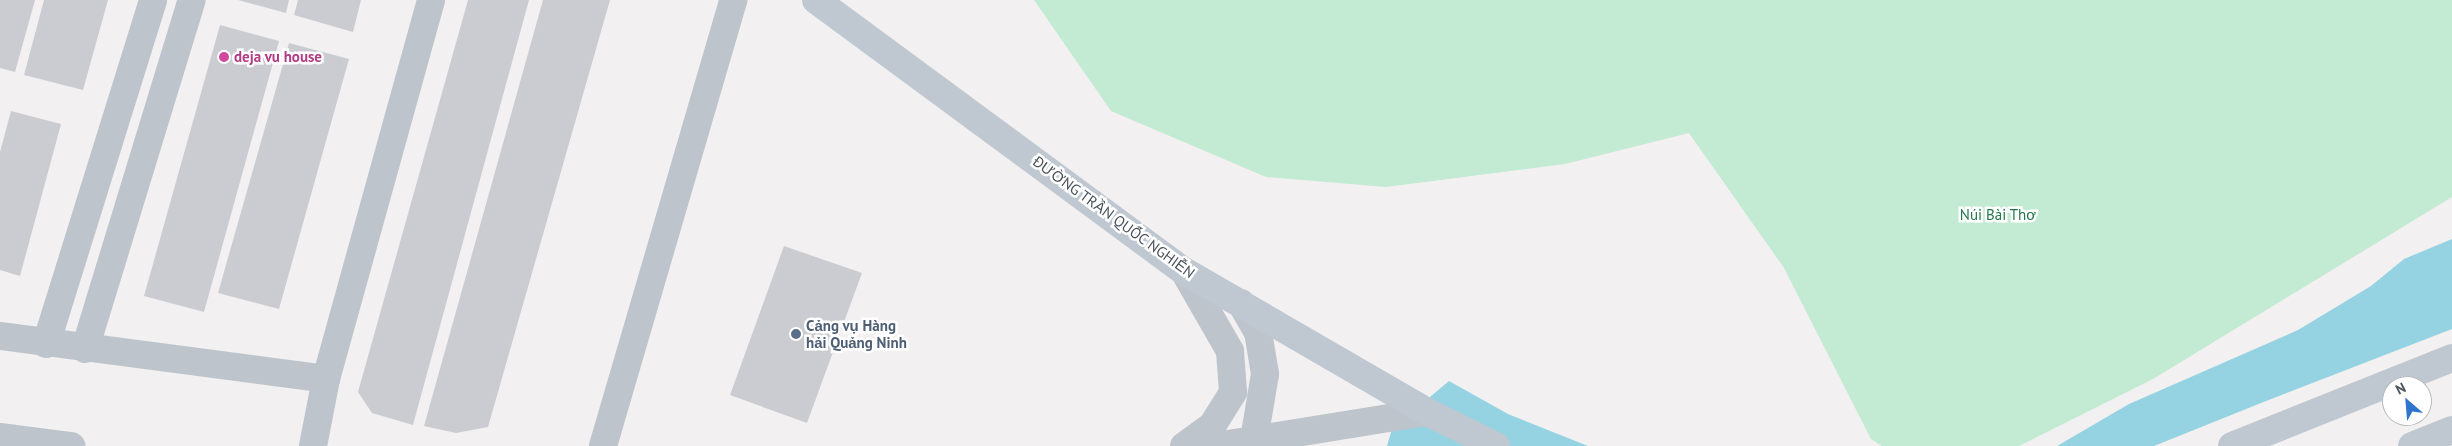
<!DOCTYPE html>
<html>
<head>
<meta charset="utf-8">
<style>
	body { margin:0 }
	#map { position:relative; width:2452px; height:446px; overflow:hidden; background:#f2f0f0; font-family:"PT Sans",sans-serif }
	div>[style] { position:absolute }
	.green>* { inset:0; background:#c3ead2 }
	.water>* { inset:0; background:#95d3e2 }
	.pier>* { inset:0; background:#f2f0f0 }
	.building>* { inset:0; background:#cbccd1 }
	.minor>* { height:28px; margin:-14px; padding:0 14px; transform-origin:14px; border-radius:14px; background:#bdc4cb }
	.tertiary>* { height:28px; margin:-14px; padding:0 14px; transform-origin:14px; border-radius:14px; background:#bdc4cb }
	.secondary>* { height:28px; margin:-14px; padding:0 14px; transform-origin:14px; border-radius:14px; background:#bfc8d1 }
	.dots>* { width:14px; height:14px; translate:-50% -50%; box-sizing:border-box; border:2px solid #fff; border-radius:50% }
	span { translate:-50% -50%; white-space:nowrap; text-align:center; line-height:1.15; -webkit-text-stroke:5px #fff; paint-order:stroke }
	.hotel-label { font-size:15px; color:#b23c85; font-weight:700 }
	.left { translate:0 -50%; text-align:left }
	.park-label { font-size:15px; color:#22754b }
	.street-label { font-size:15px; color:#4a535b }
	.service-label { font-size:15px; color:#4e5e75; font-weight:700 }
	.north { position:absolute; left:2382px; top:376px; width:50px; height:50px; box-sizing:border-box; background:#fff; border:1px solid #b7babd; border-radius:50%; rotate:333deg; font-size:14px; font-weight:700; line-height:20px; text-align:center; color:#4a535b }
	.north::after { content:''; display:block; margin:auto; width:18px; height:22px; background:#2d75ce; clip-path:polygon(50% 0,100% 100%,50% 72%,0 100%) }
</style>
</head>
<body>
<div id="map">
	<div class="green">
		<div style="clip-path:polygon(1034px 0,2452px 0,2452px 197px,2153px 379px,2019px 446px,1882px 446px,1871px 439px,1784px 268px,1689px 133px,1565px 164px,1386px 187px,1266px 177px,1111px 111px)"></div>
	</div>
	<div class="water">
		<div style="clip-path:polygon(evenodd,2452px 239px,2452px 446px,2057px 446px,2129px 404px,2298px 330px,2371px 286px,2404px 259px,2452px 239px,2392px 386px,2422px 386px,2422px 416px,2392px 416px,2392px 386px)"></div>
		<div style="clip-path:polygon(1449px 381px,1508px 414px,1588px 446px,1387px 446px,1392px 429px)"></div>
	</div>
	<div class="pier">
		<div style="clip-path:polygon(evenodd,2452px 329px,2452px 446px,2154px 446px,2266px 401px,2452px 329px,2392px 386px,2422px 386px,2422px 416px,2392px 416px,2392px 386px)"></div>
	</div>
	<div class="building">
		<div style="clip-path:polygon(0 0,35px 0,15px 72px,0 68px)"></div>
		<div style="clip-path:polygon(44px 0,108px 0,83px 90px,24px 75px)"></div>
		<div style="clip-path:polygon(238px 0,289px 0,286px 13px)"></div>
		<div style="clip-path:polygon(298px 0,361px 0,353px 32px,294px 15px)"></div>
		<div style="clip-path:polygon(468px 0,529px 0,413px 425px,372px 413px,358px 392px)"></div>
		<div style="clip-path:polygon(543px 0,610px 0,488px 427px,456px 433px,424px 426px)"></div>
		<div style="clip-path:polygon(220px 25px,279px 41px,204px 312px,144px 296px)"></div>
		<div style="clip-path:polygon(289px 43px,349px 59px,279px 309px,218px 293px)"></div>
		<div style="clip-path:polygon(11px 111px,61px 124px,20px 276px,0 270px,0 152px)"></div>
		<div style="clip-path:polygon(784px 246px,862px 273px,807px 423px,730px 395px)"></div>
	</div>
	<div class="minor">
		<div style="left:0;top:336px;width:329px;rotate:7.5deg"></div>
		<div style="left:46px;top:344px;width:360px;rotate:-72.7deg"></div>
		<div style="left:85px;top:349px;width:365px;rotate:-73deg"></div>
		<div style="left:313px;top:446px;width:68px;rotate:-79deg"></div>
		<div style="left:326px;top:379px;width:393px;rotate:-74.5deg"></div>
		<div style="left:603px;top:446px;width:465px;rotate:-73.7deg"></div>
	</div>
	<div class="tertiary">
		<div style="left:1241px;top:303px;width:34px;rotate:60deg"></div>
		<div style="left:1258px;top:332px;width:43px;rotate:80.5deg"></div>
		<div style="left:1265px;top:374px;width:73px;rotate:99.5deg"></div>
		<div style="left:0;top:437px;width:72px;rotate:7.2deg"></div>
		<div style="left:1184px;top:446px;width:34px;rotate:-36deg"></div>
		<div style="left:1212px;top:426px;width:40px;rotate:-58deg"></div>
		<div style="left:1233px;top:392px;width:41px;rotate:-94.2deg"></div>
		<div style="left:1230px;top:351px;width:92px;rotate:-119.9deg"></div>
		<div style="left:1216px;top:446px;width:214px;rotate:-9.2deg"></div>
	</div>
	<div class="secondary">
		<div style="left:816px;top:0;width:457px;rotate:36.4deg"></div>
		<div style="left:1184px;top:271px;width:281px;rotate:30.1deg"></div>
		<div style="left:1427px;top:412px;width:77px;rotate:26.2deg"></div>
		<div style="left:2232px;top:446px;width:237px;rotate:-21.8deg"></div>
		<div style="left:2412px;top:446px;width:43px;rotate:-21.8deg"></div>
	</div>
	<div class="dots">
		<div style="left:224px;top:57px;background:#d1479c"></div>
		<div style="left:796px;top:334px;background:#5c6f8a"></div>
	</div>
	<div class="hotel-label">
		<span class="left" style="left:234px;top:57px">deja vu house</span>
	</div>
	<div class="park-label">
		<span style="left:1998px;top:215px">Núi Bài Thơ</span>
	</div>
	<div class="street-label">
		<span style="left:1114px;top:217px;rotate:36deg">ĐƯỜNG TRẦN QUỐC NGHIỄN</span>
	</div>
	<div class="service-label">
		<span class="left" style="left:806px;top:334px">Cảng vụ Hàng<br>hải Quảng Ninh</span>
	</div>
	<div class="north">N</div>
</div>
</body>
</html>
